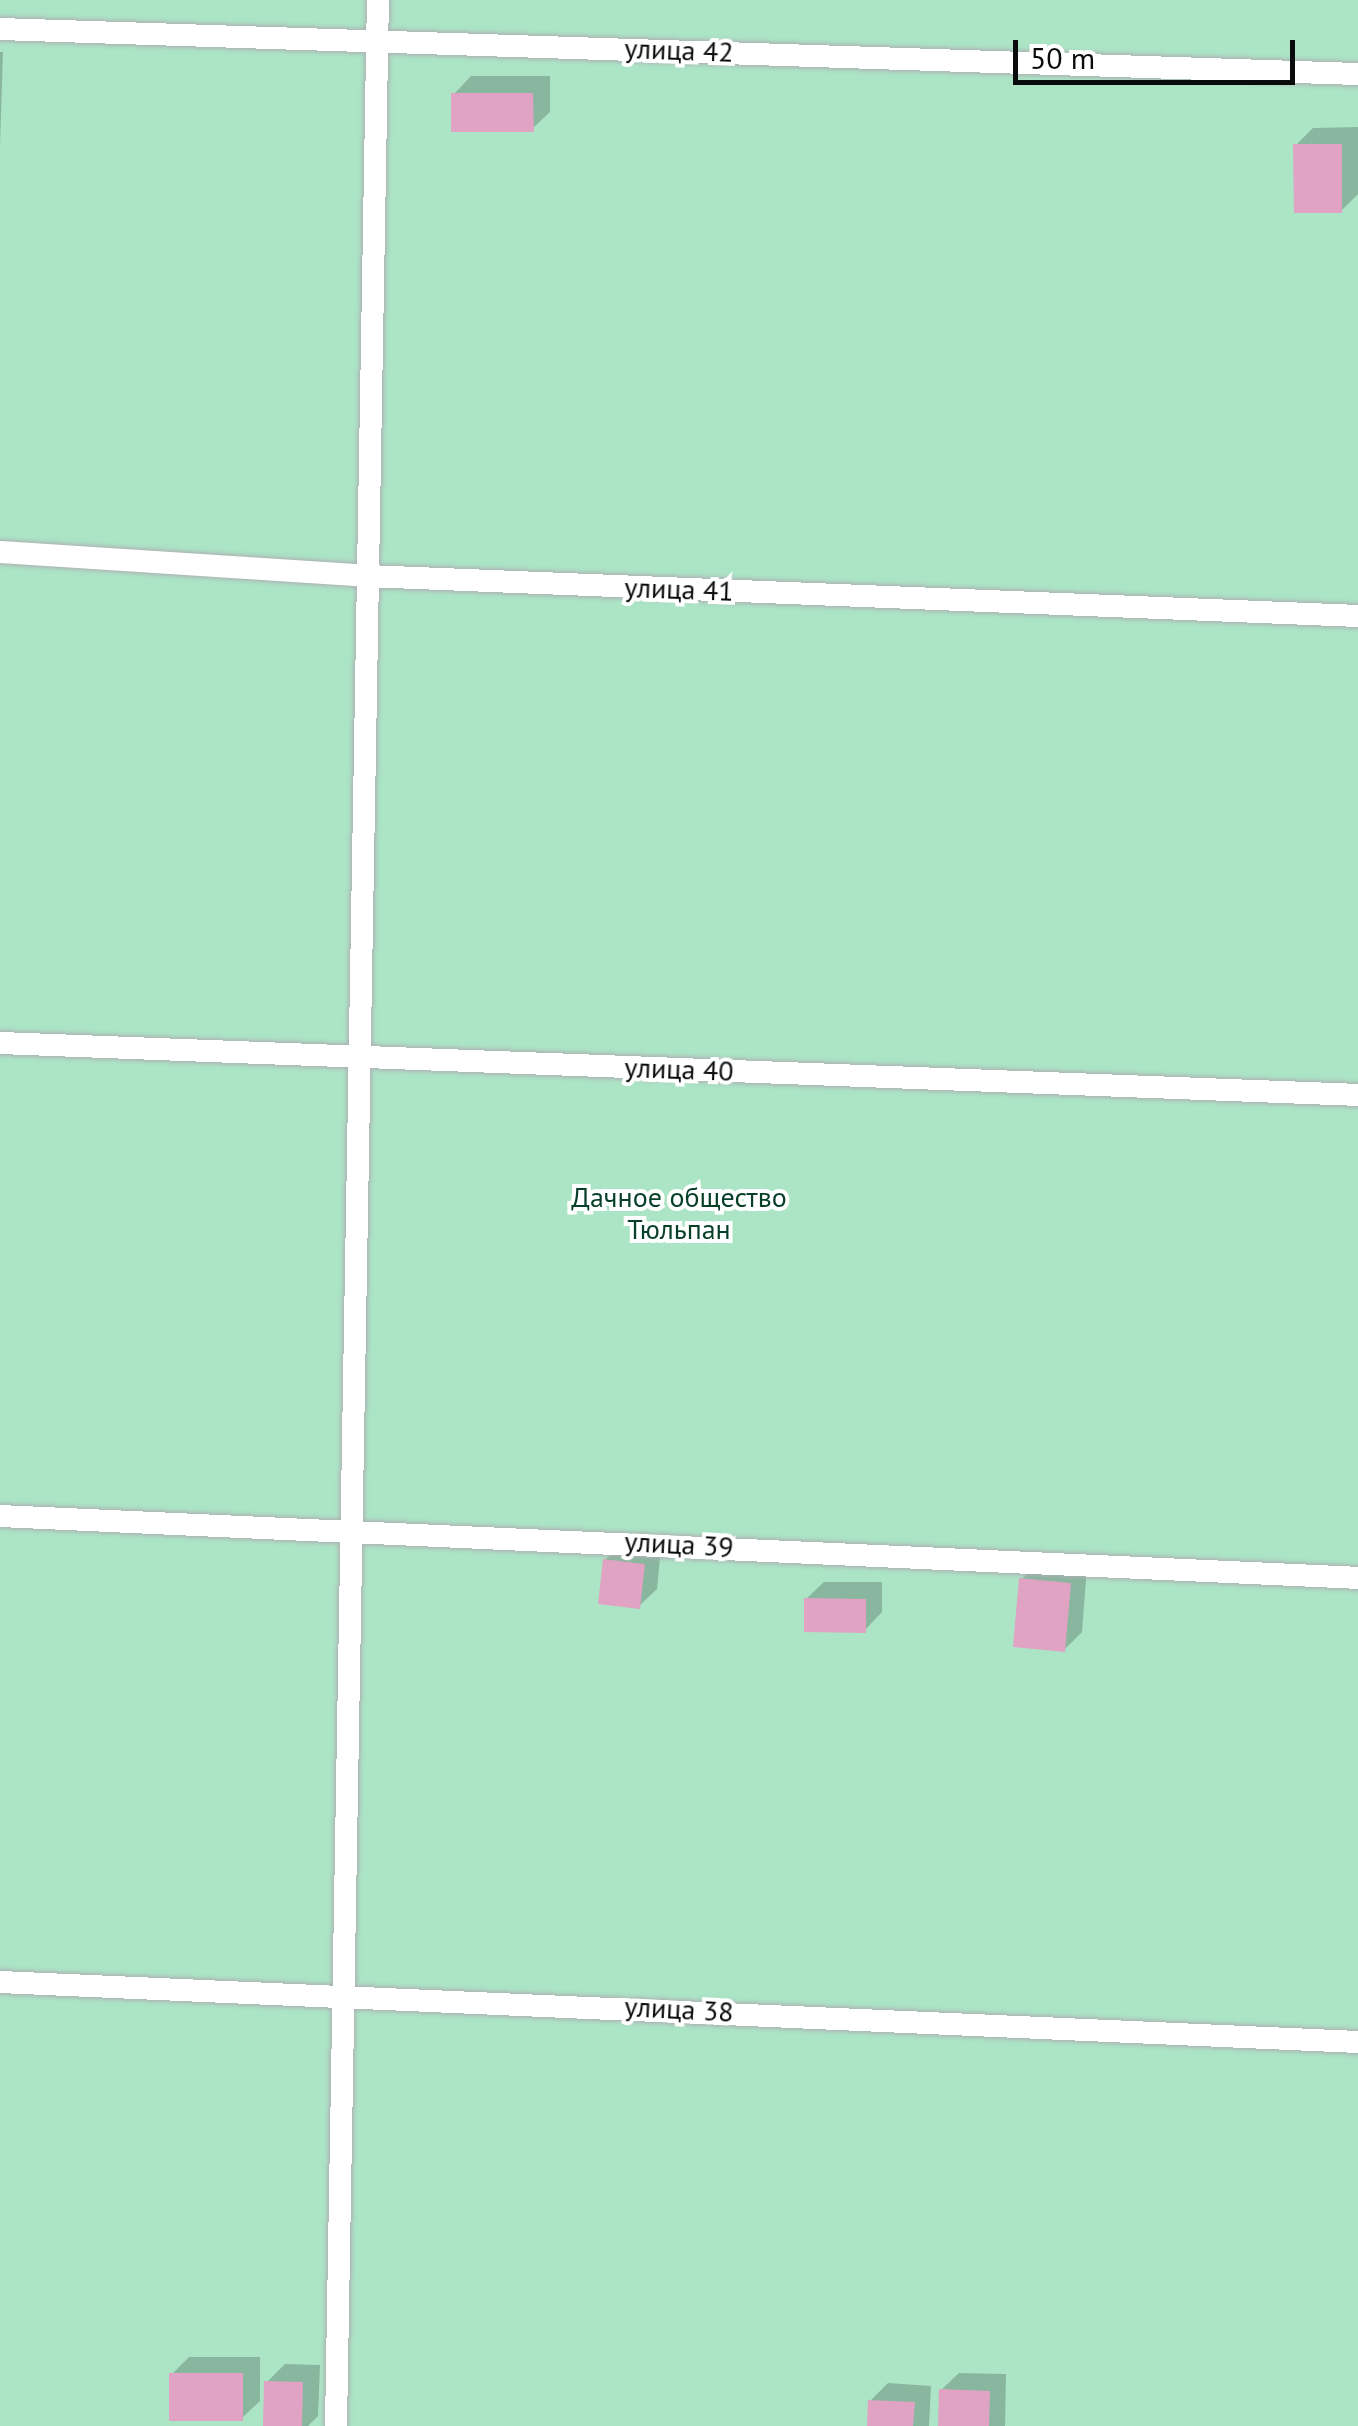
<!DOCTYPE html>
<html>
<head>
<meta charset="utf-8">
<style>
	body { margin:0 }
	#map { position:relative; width:1358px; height:2426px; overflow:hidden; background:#f0f4f7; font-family:"PT Sans",sans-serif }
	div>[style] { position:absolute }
	.green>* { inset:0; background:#ace4c6 }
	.shadow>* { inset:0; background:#0003 }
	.building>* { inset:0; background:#e0a3c3 }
	.roads { filter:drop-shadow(0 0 2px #adb0b3) drop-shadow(0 0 2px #adb0b3) }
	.lane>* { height:22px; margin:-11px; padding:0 11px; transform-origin:11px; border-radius:11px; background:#fff }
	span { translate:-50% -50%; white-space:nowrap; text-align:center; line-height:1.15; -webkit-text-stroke:8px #fff; paint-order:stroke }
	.street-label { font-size:28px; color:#0a0b0c }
	.park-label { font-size:28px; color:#073f28 }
	.scale { position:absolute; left:1013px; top:40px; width:282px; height:45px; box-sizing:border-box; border:5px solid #0a0b0c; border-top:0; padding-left:12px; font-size:30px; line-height:35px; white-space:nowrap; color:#0a0b0c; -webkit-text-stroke:8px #fff; paint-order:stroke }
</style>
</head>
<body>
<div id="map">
	<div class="green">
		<div style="clip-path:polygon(0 0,1358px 0,1358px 2426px,0 2426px)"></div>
	</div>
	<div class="shadow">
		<div style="clip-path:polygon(0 52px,3px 52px,0 146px)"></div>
		<div style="clip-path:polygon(471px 76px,550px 76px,550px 112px,532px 129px,454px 94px)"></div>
		<div style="clip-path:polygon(1358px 127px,1358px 194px,1341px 211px,1296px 145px,1313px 128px)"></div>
		<div style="clip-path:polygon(623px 1543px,661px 1547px,657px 1589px,639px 1606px,605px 1560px)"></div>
		<div style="clip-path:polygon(1039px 1562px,1087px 1566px,1082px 1632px,1064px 1650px,1021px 1580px)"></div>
		<div style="clip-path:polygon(824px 1582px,882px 1582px,882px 1612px,865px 1630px,806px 1599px)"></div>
		<div style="clip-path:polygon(189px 2357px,260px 2357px,260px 2401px,242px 2418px,172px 2374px)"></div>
		<div style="clip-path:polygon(285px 2364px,320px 2365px,318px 2416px,308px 2426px,265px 2426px,267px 2382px)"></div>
		<div style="clip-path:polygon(959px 2373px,1006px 2374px,1005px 2426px,940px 2426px,941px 2390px)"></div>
		<div style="clip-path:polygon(888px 2383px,931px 2386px,929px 2426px,869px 2426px,870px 2401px)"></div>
	</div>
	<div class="building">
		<div style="clip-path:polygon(451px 93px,533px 93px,534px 132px,451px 132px)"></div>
		<div style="clip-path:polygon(1293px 144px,1342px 144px,1342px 213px,1294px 213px)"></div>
		<div style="clip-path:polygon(603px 1559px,645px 1564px,640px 1609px,598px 1604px)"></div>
		<div style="clip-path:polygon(1019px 1578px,1071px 1583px,1065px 1652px,1013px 1647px)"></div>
		<div style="clip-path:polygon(804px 1598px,866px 1599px,866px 1633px,804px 1632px)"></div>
		<div style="clip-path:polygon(169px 2373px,243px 2373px,243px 2421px,169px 2421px)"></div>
		<div style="clip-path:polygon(264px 2381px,303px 2382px,302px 2426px,263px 2426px)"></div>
		<div style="clip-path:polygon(939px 2389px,990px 2391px,989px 2426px,938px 2426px)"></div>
		<div style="clip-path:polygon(868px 2400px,915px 2402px,913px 2426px,867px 2426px)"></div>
	</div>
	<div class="roads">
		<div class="lane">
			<div style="left:0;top:29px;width:1359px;rotate:1.9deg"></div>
			<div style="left:0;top:552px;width:368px;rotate:3.7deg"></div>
			<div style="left:367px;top:576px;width:992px;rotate:2.31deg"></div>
			<div style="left:0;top:1043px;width:1359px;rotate:2.19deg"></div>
			<div style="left:0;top:1516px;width:1359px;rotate:2.61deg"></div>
			<div style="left:0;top:1982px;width:1359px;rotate:2.53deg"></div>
			<div style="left:336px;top:2426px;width:2426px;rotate:-89.01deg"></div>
		</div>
	</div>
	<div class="street-label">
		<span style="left:679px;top:50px;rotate:2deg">улица 42</span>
		<span style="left:679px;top:589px;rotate:2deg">улица 41</span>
		<span style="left:679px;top:1069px;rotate:2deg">улица 40</span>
		<span style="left:679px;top:1544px;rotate:3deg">улица 39</span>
		<span style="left:679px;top:2009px;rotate:3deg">улица 38</span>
	</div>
	<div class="park-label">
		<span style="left:679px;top:1213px">Дачное общество<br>Тюльпан</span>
	</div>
	<div class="scale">50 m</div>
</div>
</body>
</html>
